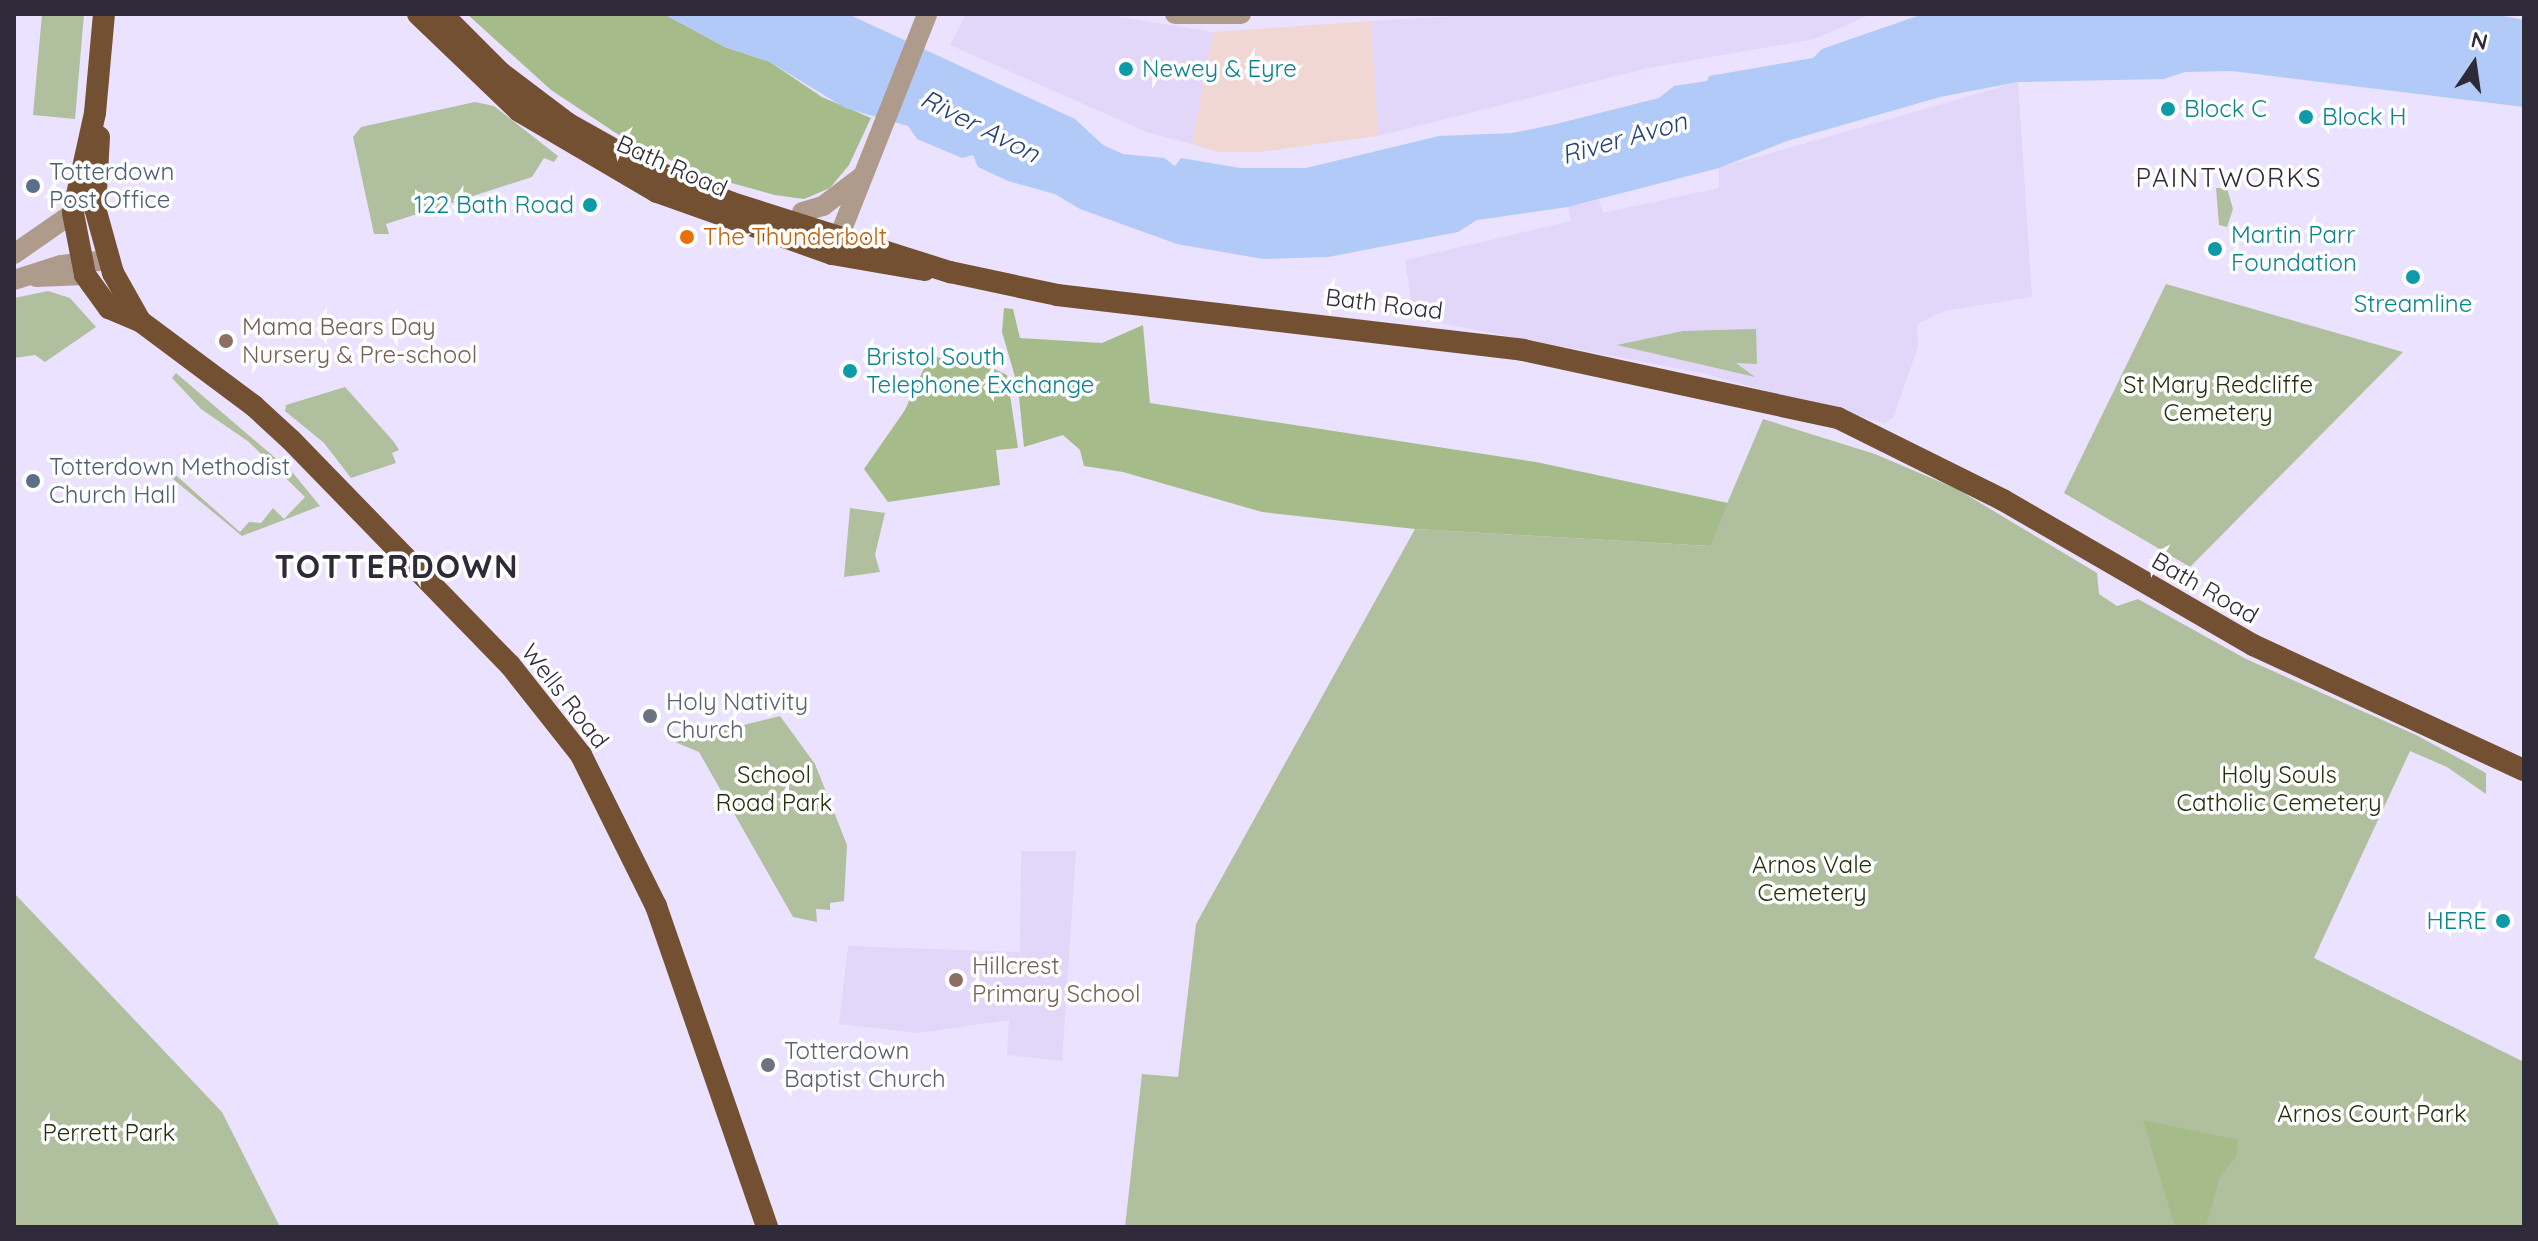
<!DOCTYPE html>
<html>
<head>
<meta charset="utf-8">
<style>
	body { margin:0 }
	#map { position:relative; width:2538px; height:1241px; overflow:hidden; background:#ebe2ff; font-family:Quicksand,sans-serif }
	div>[style] { position:absolute }
	.built>* { inset:0; background:#e2d6f9 }
	.industrial>* { inset:0; background:#f1d7d4 }
	.green>* { inset:0; background:#b0bf9e }
	.forest>* { inset:0; background:#a6bb8a }
	.water>* { inset:0; background:#b2caf8 }
	.tertiary>* { height:20px; margin:-10px; padding:0 10px; transform-origin:10px; border-radius:10px; background:#ae9b8c }
	.trunk>* { height:22px; margin:-11px; padding:0 11px; transform-origin:11px; border-radius:11px; background:#745032 }
	.dots>* { width:22px; height:22px; translate:-50% -50%; box-sizing:border-box; border:4px solid #fff; border-radius:50% }
	span { translate:-50% -50%; white-space:nowrap; text-align:center; line-height:1.15; -webkit-text-stroke:7px #fff; paint-order:stroke }
	.culture-label { font-size:24px; color:#0d838f }
	.left { translate:0 -50%; text-align:left }
	.right { translate:-100% -50%; text-align:right }
	.street-label { font-size:24px; color:#2f2a38 }
	.service-label { font-size:24px; color:#4e5e75 }
	.food-label { font-size:24px; color:#c56008 }
	.education-label { font-size:24px; color:#785e54 }
	.park-label { font-size:24px; color:#23300c }
	.worship-label { font-size:24px; color:#5b616d }
	.water-label { font-size:26px; color:#264279; font-style:italic }
	.neighbourhood-label { font-size:26px; color:#2f2a38; letter-spacing:2px }
	.district-label { font-size:32px; color:#2f2a38; font-weight:700; letter-spacing:2px }
	.frame { position:absolute; inset:0; border:16px solid #2f2a38; pointer-events:none }
	.north { position:absolute; left:2434px; top:24px; width:80px; height:80px; -webkit-text-stroke:6px #fff; paint-order:stroke; rotate:13deg; font-size:22px; font-weight:700; line-height:32px; text-align:center; color:#2f2a38 }
	.north::after { content:''; display:block; margin:auto; width:28px; height:36px; background:#2f2a38; clip-path:polygon(50% 0,100% 100%,50% 72%,0 100%) }
</style>
</head>
<body>
<div id="map">
	<div class="built">
		<div style="clip-path:polygon(966px 14px,1102px 14px,1213px 32px,1192px 144px,1149px 133px,950px 45px)"></div>
		<div style="clip-path:polygon(1487px 14px,1871px 14px,1815px 39px,1648px 68px,1378px 136px,1371px 21px)"></div>
		<div style="clip-path:polygon(2018px 82px,2032px 297px,1944px 311px,1917px 324px,1918px 347px,1893px 418px,1884px 423px,1702px 373px,1414px 318px,1405px 260px,1571px 221px,1568px 207px,1599px 200px,1603px 213px,1719px 188px,1719px 168px)"></div>
		<div style="clip-path:polygon(1021px 851px,1076px 851px,1062px 1061px,1007px 1055px,1009px 1020px,919px 1033px,839px 1024px,848px 946px,1020px 952px)"></div>
	</div>
	<div class="industrial">
		<div style="clip-path:polygon(1371px 21px,1378px 136px,1258px 152px,1218px 152px,1192px 144px,1213px 32px)"></div>
	</div>
	<div class="green">
		<div style="clip-path:polygon(42px 14px,84px 14px,75px 119px,33px 115px)"></div>
		<div style="clip-path:polygon(475px 102px,494px 106px,558px 156px,554px 162px,544px 158px,532px 177px,386px 224px,389px 234px,374px 234px,353px 137px,361px 127px)"></div>
		<div style="clip-path:polygon(2216px 188px,2227px 188px,2233px 209px,2227px 227px,2219px 225px)"></div>
		<div style="clip-path:polygon(2166px 284px,2403px 352px,2190px 567px,2064px 493px)"></div>
		<div style="clip-path:polygon(48px 291px,70px 298px,96px 327px,45px 362px,35px 355px,14px 358px,14px 298px)"></div>
		<div style="clip-path:polygon(1756px 329px,1757px 364px,1736px 363px,1755px 377px,1617px 345px,1683px 331px)"></div>
		<div style="clip-path:polygon(176px 373px,293px 473px,320px 506px,242px 536px,162px 470px,162px 463px,240px 532px,249px 522px,261px 523px,273px 508px,284px 519px,305px 497px,249px 442px,201px 409px,172px 378px)"></div>
		<div style="clip-path:polygon(345px 387px,394px 442px,399px 450px,392px 453px,396px 463px,351px 478px,324px 443px,285px 411px,286px 405px)"></div>
		<div style="clip-path:polygon(1763px 419px,1875px 454px,1957px 489px,2097px 573px,2099px 594px,2117px 606px,2138px 599px,2246px 659px,2416px 735px,2486px 773px,2486px 794px,2447px 767px,2410px 751px,2314px 958px,2524px 1062px,2524px 1227px,1125px 1227px,1142px 1074px,1178px 1077px,1196px 924px,1415px 529px,1709px 546px)"></div>
		<div style="clip-path:polygon(850px 508px,885px 513px,875px 555px,880px 572px,844px 577px)"></div>
		<div style="clip-path:polygon(780px 716px,815px 764px,847px 845px,844px 901px,830px 903px,830px 910px,816px 909px,817px 922px,793px 917px,699px 752px,675px 742px)"></div>
		<div style="clip-path:polygon(14px 893px,222px 1112px,280px 1227px,14px 1227px)"></div>
	</div>
	<div class="forest">
		<div style="clip-path:polygon(467px 14px,664px 14px,725px 47px,770px 62px,822px 97px,871px 118px,849px 165px,830px 188px,804px 199px,775px 195px,703px 175px,625px 139px,551px 90px)"></div>
		<div style="clip-path:polygon(1004px 308px,1013px 309px,1020px 338px,1102px 343px,1143px 325px,1150px 403px,1536px 462px,1728px 503px,1710px 546px,1415px 529px,1262px 512px,1123px 472px,1084px 466px,1080px 450px,1063px 435px,1024px 447px,1018px 387px,1002px 332px)"></div>
		<div style="clip-path:polygon(930px 355px,960px 364px,965px 355px,1007px 375px,1018px 448px,996px 450px,1000px 485px,888px 502px,864px 469px,905px 410px)"></div>
		<div style="clip-path:polygon(2143px 1120px,2238px 1140px,2236px 1157px,2220px 1176px,2206px 1227px,2175px 1227px)"></div>
	</div>
	<div class="water">
		<div style="clip-path:polygon(664px 14px,848px 14px,1075px 119px,1103px 145px,1123px 154px,1164px 158px,1175px 166px,1181px 158px,1240px 168px,1306px 168px,1439px 136px,1513px 133px,1556px 124px,1659px 98px,1674px 86px,1707px 81px,1709px 76px,1813px 58px,1822px 49px,1923px 14px,2494px 14px,2524px 20px,2524px 107px,2232px 71px,2185px 72px,2164px 79px,2018px 82px,1940px 97px,1787px 141px,1719px 168px,1568px 207px,1477px 220px,1458px 232px,1328px 257px,1263px 259px,1177px 244px,1080px 209px,1055px 194px,1008px 181px,978px 167px,973px 155px,962px 158px,917px 139px,908px 126px,845px 108px,770px 62px,725px 47px)"></div>
	</div>
	<div class="tertiary">
		<div style="left:1175px;top:14px;width:66px"></div>
		<div style="left:802px;top:212px;width:22px;rotate:-16deg"></div>
		<div style="left:823px;top:206px;width:48px;rotate:-37.3deg"></div>
		<div style="left:833px;top:252px;width:256px;rotate:-68.4deg"></div>
		<div style="left:14px;top:254px;width:72px;rotate:-34.8deg"></div>
		<div style="left:36px;top:277px;width:49px;rotate:-2.3deg"></div>
		<div style="left:14px;top:280px;width:49px;rotate:-17.7deg"></div>
		<div style="left:61px;top:265px;width:47px;rotate:-6.1deg"></div>
	</div>
	<div class="trunk">
		<div style="left:104px;top:14px;width:99px;rotate:95.2deg"></div>
		<div style="left:95px;top:113px;width:102px;rotate:102.4deg"></div>
		<div style="left:73px;top:213px;width:63px;rotate:79deg"></div>
		<div style="left:85px;top:275px;width:41px;rotate:54deg"></div>
		<div style="left:109px;top:308px;width:34px;rotate:23deg"></div>
		<div style="left:140px;top:321px;width:142px;rotate:36.7deg"></div>
		<div style="left:254px;top:406px;width:50px;rotate:42.6deg"></div>
		<div style="left:291px;top:440px;width:314px;rotate:45.8deg"></div>
		<div style="left:510px;top:665px;width:115px;rotate:51.7deg"></div>
		<div style="left:581px;top:755px;width:169px;rotate:63.6deg"></div>
		<div style="left:656px;top:906px;width:340px;rotate:70.9deg"></div>
		<div style="left:418px;top:14px;width:140px;rotate:43.8deg"></div>
		<div style="left:519px;top:111px;width:160px;rotate:30.4deg"></div>
		<div style="left:657px;top:192px;width:186px;rotate:19.5deg"></div>
		<div style="left:832px;top:254px;width:94px;rotate:9.8deg"></div>
		<div style="left:442px;top:14px;width:83px;rotate:45deg"></div>
		<div style="left:501px;top:73px;width:83px;rotate:37.1deg"></div>
		<div style="left:567px;top:123px;width:90px;rotate:29.4deg"></div>
		<div style="left:645px;top:167px;width:94px;rotate:22.5deg"></div>
		<div style="left:732px;top:203px;width:229px;rotate:17.6deg"></div>
		<div style="left:950px;top:272px;width:109px;rotate:12.1deg"></div>
		<div style="left:1057px;top:295px;width:469px;rotate:6.7deg"></div>
		<div style="left:1523px;top:350px;width:322px;rotate:12.2deg"></div>
		<div style="left:1838px;top:418px;width:184px;rotate:26.4deg"></div>
		<div style="left:2003px;top:500px;width:289px;rotate:30.1deg"></div>
		<div style="left:2253px;top:645px;width:298px;rotate:24.8deg"></div>
		<div style="left:99px;top:137px;width:71px;rotate:93.2deg"></div>
		<div style="left:95px;top:208px;width:67px;rotate:74.5deg"></div>
		<div style="left:113px;top:273px;width:55px;rotate:60.6deg"></div>
	</div>
	<div class="dots">
		<div style="left:1126px;top:69px;background:#0f9aa8"></div>
		<div style="left:2168px;top:109px;background:#0f9aa8"></div>
		<div style="left:2306px;top:117px;background:#0f9aa8"></div>
		<div style="left:33px;top:186px;background:#5c6f8a"></div>
		<div style="left:590px;top:205px;background:#0f9aa8"></div>
		<div style="left:687px;top:237px;background:#e8710a"></div>
		<div style="left:2215px;top:249px;background:#0f9aa8"></div>
		<div style="left:2413px;top:277px;background:#0f9aa8"></div>
		<div style="left:226px;top:341px;background:#8d6e63"></div>
		<div style="left:850px;top:371px;background:#0f9aa8"></div>
		<div style="left:33px;top:481px;background:#5c6f8a"></div>
		<div style="left:650px;top:716px;background:#6b7280"></div>
		<div style="left:2503px;top:921px;background:#0f9aa8"></div>
		<div style="left:956px;top:980px;background:#8d6e63"></div>
		<div style="left:768px;top:1065px;background:#6b7280"></div>
	</div>
	<div class="culture-label">
		<span class="left" style="left:1142px;top:69px">Newey &amp; Eyre</span>
		<span class="left" style="left:2184px;top:109px">Block C</span>
		<span class="left" style="left:2322px;top:117px">Block H</span>
		<span class="right" style="left:574px;top:205px">122 Bath Road</span>
		<span class="left" style="left:2231px;top:249px">Martin Parr<br>Foundation</span>
		<span style="left:2413px;top:304px">Streamline</span>
		<span class="left" style="left:866px;top:371px">Bristol South<br>Telephone Exchange</span>
		<span class="right" style="left:2487px;top:921px">HERE</span>
	</div>
	<div class="street-label">
		<span style="left:672px;top:166px;rotate:24deg">Bath Road</span>
		<span style="left:1384px;top:304px;rotate:7deg">Bath Road</span>
		<span style="left:2205px;top:588px;rotate:30deg">Bath Road</span>
		<span style="left:565px;top:696px;rotate:52deg">Wells Road</span>
	</div>
	<div class="service-label">
		<span class="left" style="left:49px;top:186px">Totterdown<br>Post Office</span>
		<span class="left" style="left:49px;top:481px">Totterdown Methodist<br>Church Hall</span>
	</div>
	<div class="food-label">
		<span class="left" style="left:703px;top:237px">The Thunderbolt</span>
	</div>
	<div class="education-label">
		<span class="left" style="left:242px;top:341px">Mama Bears Day<br>Nursery &amp; Pre-school</span>
		<span class="left" style="left:972px;top:980px">Hillcrest<br>Primary School</span>
	</div>
	<div class="park-label">
		<span style="left:2218px;top:399px">St Mary Redcliffe<br>Cemetery</span>
		<span style="left:774px;top:789px">School<br>Road Park</span>
		<span style="left:2279px;top:789px">Holy Souls<br>Catholic Cemetery</span>
		<span style="left:1812px;top:879px">Arnos Vale<br>Cemetery</span>
		<span style="left:2372px;top:1114px">Arnos Court Park</span>
		<span style="left:109px;top:1133px">Perrett Park</span>
	</div>
	<div class="worship-label">
		<span class="left" style="left:666px;top:716px">Holy Nativity<br>Church</span>
		<span class="left" style="left:784px;top:1065px">Totterdown<br>Baptist Church</span>
	</div>
	<div class="water-label">
		<span style="left:980px;top:126px;rotate:27deg">River Avon</span>
		<span style="left:1624px;top:138px;rotate:-16deg">River Avon</span>
	</div>
	<div class="neighbourhood-label">
		<span style="left:2229px;top:178px">PAINTWORKS</span>
	</div>
	<div class="district-label">
		<span style="left:397px;top:566px">TOTTERDOWN</span>
	</div>
	<div class="frame"></div>
	<div class="north">N</div>
</div>
</body>
</html>
